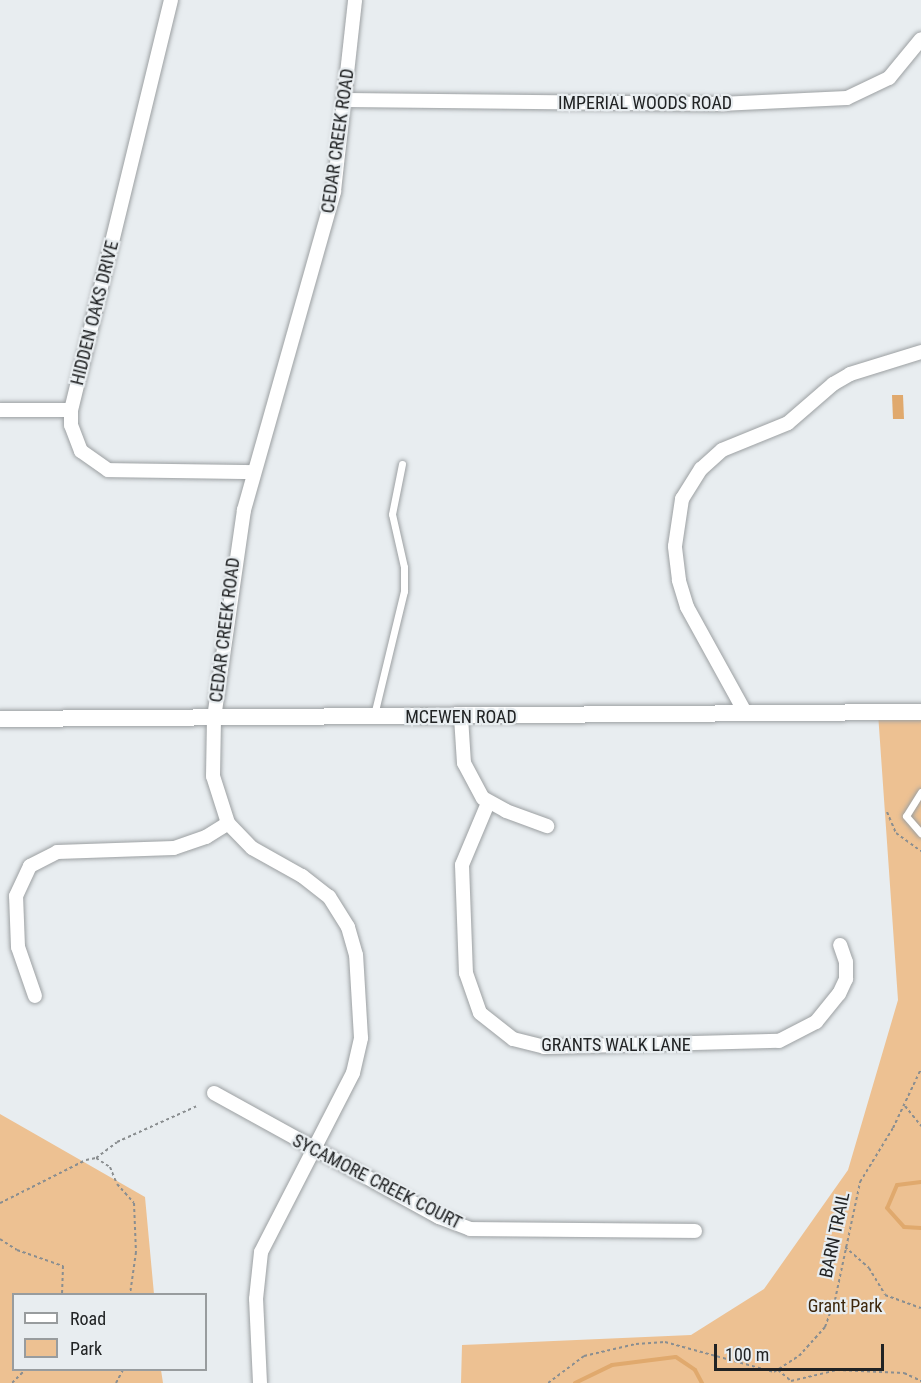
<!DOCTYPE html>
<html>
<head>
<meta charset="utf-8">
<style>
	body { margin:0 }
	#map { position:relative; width:921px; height:1383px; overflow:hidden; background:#e8edf0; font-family:"Roboto Condensed",sans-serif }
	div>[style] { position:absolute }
	.green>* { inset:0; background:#edc192 }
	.water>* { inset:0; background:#e0a96d }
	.stream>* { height:4px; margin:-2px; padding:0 2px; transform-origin:2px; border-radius:2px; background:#e0a96d }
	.path>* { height:2px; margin-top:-1px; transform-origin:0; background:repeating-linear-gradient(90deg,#8a8e90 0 3px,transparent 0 6px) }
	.roads { filter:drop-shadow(0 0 2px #9ca0a2) drop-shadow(0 0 2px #9ca0a2) }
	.service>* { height:7px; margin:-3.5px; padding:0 3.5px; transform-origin:3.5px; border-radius:3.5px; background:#fff }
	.minor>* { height:14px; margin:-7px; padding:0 7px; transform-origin:7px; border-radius:7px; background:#fff }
	.tertiary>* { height:16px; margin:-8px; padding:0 8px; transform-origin:8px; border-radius:8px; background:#fff }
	span { translate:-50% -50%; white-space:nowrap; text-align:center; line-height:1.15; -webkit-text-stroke:4.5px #e8edf0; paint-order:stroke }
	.street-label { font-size:18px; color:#212324 }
	.park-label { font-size:18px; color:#3d270c }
	.legend { position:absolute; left:12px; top:1293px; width:195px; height:78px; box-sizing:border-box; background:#e8edf0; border:2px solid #989c9e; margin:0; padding:8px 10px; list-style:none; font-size:18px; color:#212324 }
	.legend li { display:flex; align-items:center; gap:12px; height:30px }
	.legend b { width:30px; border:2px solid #989c9e }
	.scale { position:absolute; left:714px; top:1344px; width:170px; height:27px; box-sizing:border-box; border:3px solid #212324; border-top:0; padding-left:8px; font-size:18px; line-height:21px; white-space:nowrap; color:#212324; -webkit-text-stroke:4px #e8edf0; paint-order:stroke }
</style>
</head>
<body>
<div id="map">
	<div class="green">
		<div style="clip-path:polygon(921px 712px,921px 1383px,461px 1383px,462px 1345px,691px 1335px,764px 1289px,848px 1170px,898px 1000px,878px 713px)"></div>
		<div style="clip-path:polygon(0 1114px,145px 1197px,154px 1294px,14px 1294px,14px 1370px,161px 1370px,163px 1383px,0 1383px)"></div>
	</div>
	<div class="water">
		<div style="clip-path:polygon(892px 395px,903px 395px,904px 419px,893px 419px)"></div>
	</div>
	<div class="stream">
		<div style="left:921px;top:1182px;width:24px;rotate:173deg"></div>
		<div style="left:897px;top:1185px;width:25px;rotate:113deg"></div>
		<div style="left:887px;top:1208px;width:25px;rotate:48deg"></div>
		<div style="left:904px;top:1227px;width:17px;rotate:3deg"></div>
		<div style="left:575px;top:1383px;width:41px;rotate:-25.9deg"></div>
		<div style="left:612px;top:1365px;width:64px;rotate:-7.1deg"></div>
		<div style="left:676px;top:1357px;width:23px;rotate:34deg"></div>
		<div style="left:695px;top:1370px;width:15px;rotate:62deg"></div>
	</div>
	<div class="path">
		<div style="left:887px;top:812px;width:23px;rotate:67deg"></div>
		<div style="left:896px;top:833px;width:31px;rotate:36deg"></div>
		<div style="left:905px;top:1106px;width:26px;rotate:51deg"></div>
		<div style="left:96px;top:1158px;width:26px;rotate:-37deg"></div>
		<div style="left:117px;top:1142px;width:88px;rotate:-24.2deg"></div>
		<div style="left:0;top:1203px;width:96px;rotate:-26.6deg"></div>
		<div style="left:86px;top:1160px;width:10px;rotate:-11deg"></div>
		<div style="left:96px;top:1158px;width:17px;rotate:33deg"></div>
		<div style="left:110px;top:1167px;width:18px;rotate:68deg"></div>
		<div style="left:117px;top:1184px;width:25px;rotate:48deg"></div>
		<div style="left:134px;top:1203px;width:49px;rotate:87.7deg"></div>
		<div style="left:136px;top:1252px;width:42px;rotate:98.1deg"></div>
		<div style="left:0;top:1239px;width:20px;rotate:33deg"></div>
		<div style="left:17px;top:1250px;width:49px;rotate:19.2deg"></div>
		<div style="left:63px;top:1266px;width:28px;rotate:92deg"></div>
		<div style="left:845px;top:1247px;width:32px;rotate:41deg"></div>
		<div style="left:869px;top:1268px;width:31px;rotate:59deg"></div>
		<div style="left:885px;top:1295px;width:38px;rotate:20deg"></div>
		<div style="left:778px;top:1370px;width:17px;rotate:40deg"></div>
		<div style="left:791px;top:1381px;width:47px;rotate:-13.4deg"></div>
		<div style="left:837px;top:1370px;width:67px;rotate:2.6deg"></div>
		<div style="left:904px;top:1373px;width:19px;rotate:25deg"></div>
		<div style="left:12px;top:1383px;width:18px;rotate:-45deg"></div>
		<div style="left:116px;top:1383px;width:15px;rotate:-62deg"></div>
		<div style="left:548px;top:1383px;width:45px;rotate:-36.9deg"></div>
		<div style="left:584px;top:1356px;width:53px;rotate:-13deg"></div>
		<div style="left:636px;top:1344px;width:29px;rotate:-4deg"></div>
		<div style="left:665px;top:1342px;width:113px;rotate:15.4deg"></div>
		<div style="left:774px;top:1372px;width:30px;rotate:-33deg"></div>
		<div style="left:799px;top:1356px;width:39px;rotate:-48deg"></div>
		<div style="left:825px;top:1327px;width:29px;rotate:-70deg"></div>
		<div style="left:835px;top:1300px;width:121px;rotate:-78deg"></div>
		<div style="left:860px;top:1182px;width:63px;rotate:-58.6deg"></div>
		<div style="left:893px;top:1128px;width:65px;rotate:-64.6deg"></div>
	</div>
	<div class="roads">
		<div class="service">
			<div style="left:374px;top:715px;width:128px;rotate:-76.4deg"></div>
			<div style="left:404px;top:591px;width:24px;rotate:-90deg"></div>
			<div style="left:404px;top:567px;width:54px;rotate:-102.8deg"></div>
			<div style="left:392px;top:514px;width:51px;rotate:-78.7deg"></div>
			<div style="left:921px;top:792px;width:28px;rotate:122deg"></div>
			<div style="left:906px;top:816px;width:23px;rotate:49deg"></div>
		</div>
		<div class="minor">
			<div style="left:171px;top:0;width:422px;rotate:103.7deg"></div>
			<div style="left:71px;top:410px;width:15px;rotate:90deg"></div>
			<div style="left:71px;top:425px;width:28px;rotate:69deg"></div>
			<div style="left:81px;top:451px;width:33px;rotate:35deg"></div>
			<div style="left:108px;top:470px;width:146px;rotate:0.8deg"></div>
			<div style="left:346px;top:100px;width:374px;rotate:0.6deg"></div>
			<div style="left:720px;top:104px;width:127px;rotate:-2.7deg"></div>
			<div style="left:847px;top:98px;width:47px;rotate:-25.5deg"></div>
			<div style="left:889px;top:78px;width:50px;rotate:-50.6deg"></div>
			<div style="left:0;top:410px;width:71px"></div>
			<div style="left:746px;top:714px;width:122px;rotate:-118.9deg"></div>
			<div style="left:687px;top:607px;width:28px;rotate:-107deg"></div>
			<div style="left:679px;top:580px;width:34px;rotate:-97deg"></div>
			<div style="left:675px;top:546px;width:48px;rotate:-81.5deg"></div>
			<div style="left:682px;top:499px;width:36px;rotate:-58deg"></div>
			<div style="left:701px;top:469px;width:28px;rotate:-42deg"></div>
			<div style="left:722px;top:450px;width:71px;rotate:-22.2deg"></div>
			<div style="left:788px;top:423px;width:60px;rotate:-40.9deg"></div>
			<div style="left:833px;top:384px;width:20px;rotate:-30deg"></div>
			<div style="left:850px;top:374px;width:74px;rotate:-17.2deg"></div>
			<div style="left:461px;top:717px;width:46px;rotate:86.3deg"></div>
			<div style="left:464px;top:763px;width:40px;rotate:62deg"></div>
			<div style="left:483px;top:798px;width:26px;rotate:29deg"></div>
			<div style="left:506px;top:811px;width:44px;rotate:20.1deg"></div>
			<div style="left:488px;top:803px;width:67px;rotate:112.8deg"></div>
			<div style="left:462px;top:865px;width:108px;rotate:87.9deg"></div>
			<div style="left:466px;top:973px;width:42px;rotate:70.7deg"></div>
			<div style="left:480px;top:1013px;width:42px;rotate:38.2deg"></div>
			<div style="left:513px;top:1039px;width:32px;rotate:14deg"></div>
			<div style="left:544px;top:1047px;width:235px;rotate:-1.5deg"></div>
			<div style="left:779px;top:1041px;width:42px;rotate:-27.2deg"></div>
			<div style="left:816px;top:1022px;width:36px;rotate:-51deg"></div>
			<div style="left:839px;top:994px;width:17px;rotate:-65deg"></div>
			<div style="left:846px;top:979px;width:17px;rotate:-90deg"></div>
			<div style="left:846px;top:962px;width:18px;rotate:-109deg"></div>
			<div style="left:35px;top:996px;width:52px;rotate:-109.1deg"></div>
			<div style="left:18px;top:947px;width:51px;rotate:-92.2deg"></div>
			<div style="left:16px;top:896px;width:33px;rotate:-65deg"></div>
			<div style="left:30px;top:866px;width:30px;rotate:-27deg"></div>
			<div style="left:57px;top:852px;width:117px;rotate:-2deg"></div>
			<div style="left:174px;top:848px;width:34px;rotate:-19deg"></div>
			<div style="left:206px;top:837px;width:26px;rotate:-32deg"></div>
			<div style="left:214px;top:1093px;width:257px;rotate:28.9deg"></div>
			<div style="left:439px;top:1217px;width:33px;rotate:21deg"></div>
			<div style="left:470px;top:1229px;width:225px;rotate:0.5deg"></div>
			<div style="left:260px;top:1383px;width:84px;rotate:-92.7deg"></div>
			<div style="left:256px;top:1299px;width:47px;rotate:-83.9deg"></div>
			<div style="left:261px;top:1252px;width:201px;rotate:-62.8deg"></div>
			<div style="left:353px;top:1073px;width:36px;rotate:-77deg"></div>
			<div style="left:361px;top:1038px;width:83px;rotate:-93.4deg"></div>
			<div style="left:356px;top:955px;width:29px;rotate:-106deg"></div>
			<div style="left:348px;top:927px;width:36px;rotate:-122deg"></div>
			<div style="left:329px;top:897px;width:34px;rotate:-142deg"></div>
			<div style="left:302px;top:876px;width:57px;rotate:-150.8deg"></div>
			<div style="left:252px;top:848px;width:35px;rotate:-134deg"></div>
			<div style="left:228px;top:823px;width:49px;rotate:-107.7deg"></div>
			<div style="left:213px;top:776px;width:58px;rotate:-89deg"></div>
			<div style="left:214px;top:718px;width:210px;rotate:-81.8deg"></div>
			<div style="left:244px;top:510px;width:331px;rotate:-74.2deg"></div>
			<div style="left:334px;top:191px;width:192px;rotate:-83.7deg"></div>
		</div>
		<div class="tertiary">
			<div style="left:0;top:719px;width:921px;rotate:-0.44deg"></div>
		</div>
	</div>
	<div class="street-label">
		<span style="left:645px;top:103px">IMPERIAL WOODS ROAD</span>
		<span style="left:338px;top:141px;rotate:-82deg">CEDAR CREEK ROAD</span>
		<span style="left:95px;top:313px;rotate:-76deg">HIDDEN OAKS DRIVE</span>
		<span style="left:225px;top:630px;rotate:-83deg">CEDAR CREEK ROAD</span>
		<span style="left:461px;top:717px">MCEWEN ROAD</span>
		<span style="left:616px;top:1045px">GRANTS WALK LANE</span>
		<span style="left:377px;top:1182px;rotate:27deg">SYCAMORE CREEK COURT</span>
		<span style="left:835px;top:1235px;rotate:-78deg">BARN TRAIL</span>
	</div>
	<div class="park-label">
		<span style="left:845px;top:1306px">Grant Park</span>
	</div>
	<ul class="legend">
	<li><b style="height:8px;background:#fff"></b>Road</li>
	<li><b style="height:16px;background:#edc192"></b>Park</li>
	</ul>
	<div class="scale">100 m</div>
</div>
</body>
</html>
